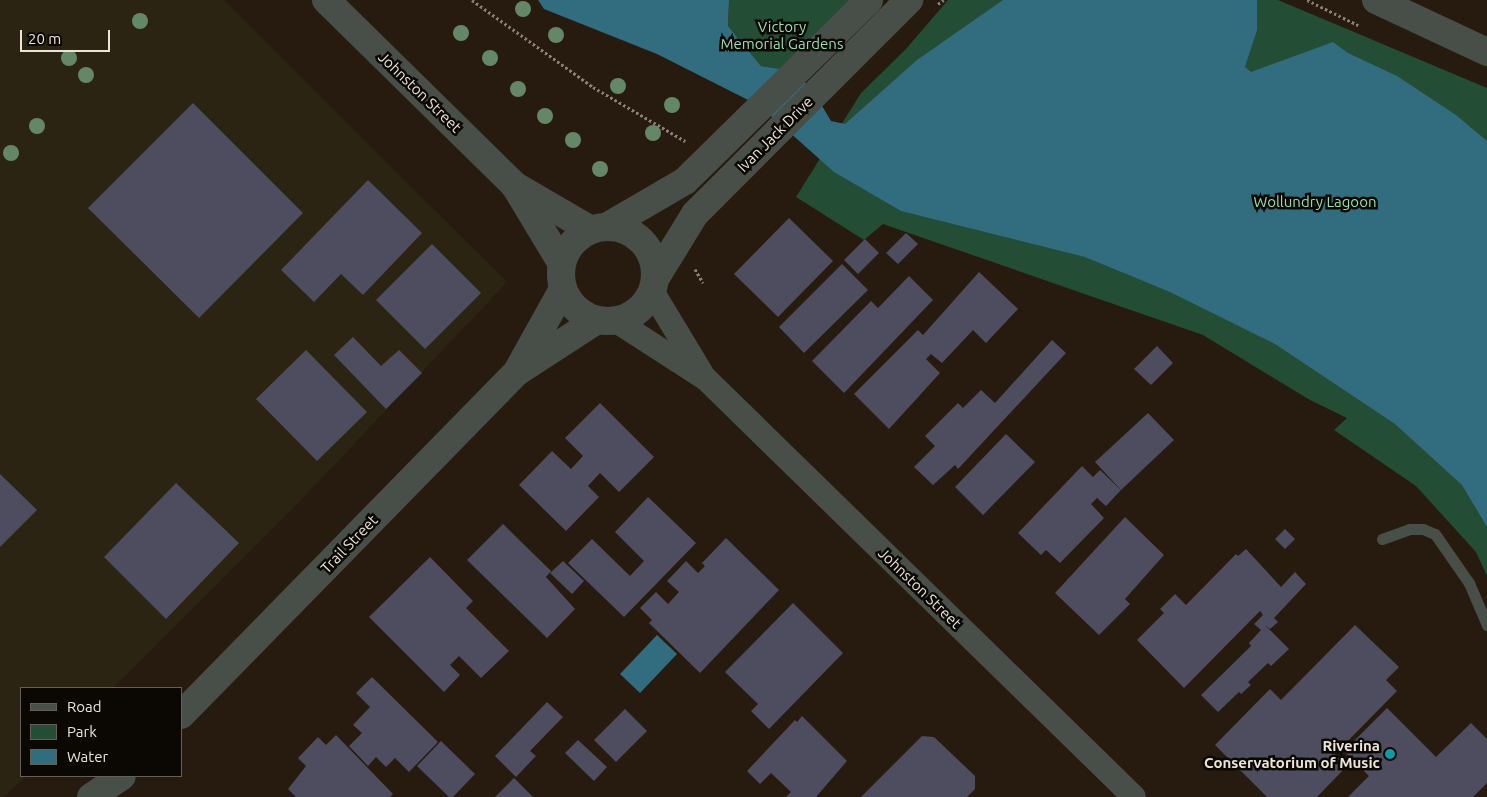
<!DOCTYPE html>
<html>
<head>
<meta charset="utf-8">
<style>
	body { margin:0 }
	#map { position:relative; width:1487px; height:797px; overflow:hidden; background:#261b0e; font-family:Ubuntu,sans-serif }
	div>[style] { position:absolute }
	.commercial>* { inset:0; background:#2b2413 }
	.green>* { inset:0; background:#234d34 }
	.water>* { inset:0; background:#326c7f }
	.building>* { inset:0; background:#4d4d5f }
	.path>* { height:3px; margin-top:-1.5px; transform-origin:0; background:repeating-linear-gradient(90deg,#8a8176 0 2.5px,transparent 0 5px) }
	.service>* { height:11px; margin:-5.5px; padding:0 5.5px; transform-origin:5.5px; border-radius:5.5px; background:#484f49 }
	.minor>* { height:24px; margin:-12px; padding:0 12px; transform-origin:12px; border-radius:12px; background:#484f49 }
	.tertiary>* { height:28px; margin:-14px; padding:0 14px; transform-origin:14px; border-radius:14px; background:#484f49 }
	.tertiary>.ring { margin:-14px; padding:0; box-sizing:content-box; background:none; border:28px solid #484f49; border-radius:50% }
	.trees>* { width:16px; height:16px; margin:-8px; border-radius:50%; background:#648768 }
	.dots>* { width:14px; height:14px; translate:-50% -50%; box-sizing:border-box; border:2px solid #0b0703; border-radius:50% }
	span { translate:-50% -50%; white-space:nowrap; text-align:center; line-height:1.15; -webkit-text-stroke:5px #0b0703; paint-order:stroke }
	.park-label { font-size:15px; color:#97dfb1 }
	.street-label { font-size:15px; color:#ebe4db }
	.poi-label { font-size:15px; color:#ebe4db; font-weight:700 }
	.right { translate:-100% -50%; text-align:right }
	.legend { position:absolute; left:20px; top:687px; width:162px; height:90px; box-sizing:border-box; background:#0b0703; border:1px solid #655f59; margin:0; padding:6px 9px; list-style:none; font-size:15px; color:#ebe4db }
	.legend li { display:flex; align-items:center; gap:10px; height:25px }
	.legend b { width:25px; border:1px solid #655f59 }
	.scale { position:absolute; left:20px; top:30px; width:90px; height:22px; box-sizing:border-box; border:2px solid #ebe4db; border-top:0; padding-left:6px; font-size:15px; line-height:18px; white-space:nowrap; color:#ebe4db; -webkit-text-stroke:4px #0b0703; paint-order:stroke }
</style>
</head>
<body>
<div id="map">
	<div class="commercial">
		<div style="clip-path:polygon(0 0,224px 0,507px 282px,285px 517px,113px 688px,21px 688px,21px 776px,26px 776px,4px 797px,0 797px)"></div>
	</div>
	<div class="green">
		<div style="clip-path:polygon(729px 0,869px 0,795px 71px,761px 66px,728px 26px)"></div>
		<div style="clip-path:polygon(948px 0,1278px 0,1487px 88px,1487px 576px,1476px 552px,1416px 486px,1334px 430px,1347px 418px,1310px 400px,1203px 335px,883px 224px,864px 240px,796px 197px,861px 93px,906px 49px)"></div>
	</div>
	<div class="water">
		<div style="clip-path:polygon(538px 0,729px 0,728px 26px,761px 66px,795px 71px,815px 94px,831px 121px,845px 124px,917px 60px,1003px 0,1257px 0,1257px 30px,1245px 67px,1251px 72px,1333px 42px,1348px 53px,1397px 76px,1456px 115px,1487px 141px,1487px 527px,1462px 485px,1395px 424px,1275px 344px,1170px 292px,1085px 257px,901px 211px,834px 172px,760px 106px,657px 54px,544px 9px)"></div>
		<div style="clip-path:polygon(657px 635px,677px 654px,640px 693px,620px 674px)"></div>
	</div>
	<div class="building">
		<div style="clip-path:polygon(193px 103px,303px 213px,199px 318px,88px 208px)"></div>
		<div style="clip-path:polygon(368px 180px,422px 233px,363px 295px,341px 274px,314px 302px,281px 270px)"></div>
		<div style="clip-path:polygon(789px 218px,833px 261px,778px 317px,734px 274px)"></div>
		<div style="clip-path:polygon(906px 233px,918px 244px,898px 264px,886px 253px)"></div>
		<div style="clip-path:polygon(865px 239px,879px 253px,858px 274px,844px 260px)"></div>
		<div style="clip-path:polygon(432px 244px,481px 293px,425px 349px,376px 300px)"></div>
		<div style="clip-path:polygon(842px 264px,868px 290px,804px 353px,779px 327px)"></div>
		<div style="clip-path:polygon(979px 272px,1018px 309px,986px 343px,973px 330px,942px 363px,931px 354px,926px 359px,940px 373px,889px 429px,854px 394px,918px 330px,923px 335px)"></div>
		<div style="clip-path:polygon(909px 276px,933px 300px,844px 393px,812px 361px,871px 301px,878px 308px)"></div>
		<div style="clip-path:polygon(353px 337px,381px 366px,399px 350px,422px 373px,386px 409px,334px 355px)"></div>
		<div style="clip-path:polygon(1052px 340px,1066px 353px,958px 469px,955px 465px,933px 485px,914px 467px,935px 446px,925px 436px,958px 403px,963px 408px,981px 390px,995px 403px)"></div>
		<div style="clip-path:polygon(1157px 346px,1173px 363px,1151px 385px,1134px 369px)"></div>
		<div style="clip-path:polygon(306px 350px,367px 412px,317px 461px,256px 399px)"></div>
		<div style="clip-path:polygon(600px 403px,654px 457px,619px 492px,600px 473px,588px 486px,599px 497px,566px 531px,519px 485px,552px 451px,571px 469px,583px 456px,565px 438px)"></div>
		<div style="clip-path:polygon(1148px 413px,1174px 440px,1121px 490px,1095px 462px)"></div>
		<div style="clip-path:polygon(1006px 434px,1035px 462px,983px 515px,955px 487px)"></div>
		<div style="clip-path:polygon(1082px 466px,1093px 477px,1100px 470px,1121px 490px,1106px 506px,1097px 498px,1091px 504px,1104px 518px,1060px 563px,1046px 550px,1041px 555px,1018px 533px)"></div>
		<div style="clip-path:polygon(0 474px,37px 510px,0 547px)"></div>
		<div style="clip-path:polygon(176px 483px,239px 543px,166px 619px,104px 557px)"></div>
		<div style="clip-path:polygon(648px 497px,696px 543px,624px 617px,568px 563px,592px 539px,630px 576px,644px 561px,615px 532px)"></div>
		<div style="clip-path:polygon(1125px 517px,1164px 555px,1125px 599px,1130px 604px,1099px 635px,1055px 593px)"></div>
		<div style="clip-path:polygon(503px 524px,551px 571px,546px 577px,575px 609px,547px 638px,467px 560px)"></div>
		<div style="clip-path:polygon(1285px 529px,1295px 539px,1285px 549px,1275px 539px)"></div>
		<div style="clip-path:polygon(726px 538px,779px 590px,700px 673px,649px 623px,652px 620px,640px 608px,656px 592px,668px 604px,679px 592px,667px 581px,686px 561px,698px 573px,705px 566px,702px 563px)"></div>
		<div style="clip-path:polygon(1246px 549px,1281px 587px,1295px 572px,1306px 584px,1274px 618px,1278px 622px,1270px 629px,1265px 625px,1289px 649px,1271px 666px,1268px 663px,1248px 682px,1251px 685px,1241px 694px,1239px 692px,1218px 712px,1201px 695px,1251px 646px,1249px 643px,1261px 630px,1254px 624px,1263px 615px,1260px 611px,1184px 688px,1137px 640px,1164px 613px,1160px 609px,1175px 594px,1186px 605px,1236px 554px,1238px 556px)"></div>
		<div style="clip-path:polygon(430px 557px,473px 601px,466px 608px,509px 651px,481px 678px,459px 656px,450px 665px,460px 675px,444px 692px,369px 617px)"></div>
		<div style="clip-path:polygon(563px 561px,584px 581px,572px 594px,550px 573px)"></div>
		<div style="clip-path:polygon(793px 603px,843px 653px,769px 729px,751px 711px,758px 704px,725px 672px)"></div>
		<div style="clip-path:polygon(1355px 625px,1399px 667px,1386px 680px,1397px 691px,1335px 754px,1347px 766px,1317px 797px,1267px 797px,1215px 745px,1270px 689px,1281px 700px)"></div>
		<div style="clip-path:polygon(372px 677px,438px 742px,409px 772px,395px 758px,386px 767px,376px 757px,368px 766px,349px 746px,362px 733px,353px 725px,370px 707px,356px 693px)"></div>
		<div style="clip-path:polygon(547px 702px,563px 717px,530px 751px,536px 756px,516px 777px,495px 756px)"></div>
		<div style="clip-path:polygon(1387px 708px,1436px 757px,1471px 723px,1487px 739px,1487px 783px,1473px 797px,1348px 797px,1369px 776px,1344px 751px)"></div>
		<div style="clip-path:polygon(625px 709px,647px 731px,616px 762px,594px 740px)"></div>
		<div style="clip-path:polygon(802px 716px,847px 761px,816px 797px,786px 797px,791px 792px,771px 773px,760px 784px,747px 771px,795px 720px,797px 722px)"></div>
		<div style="clip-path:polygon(336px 735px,393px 794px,390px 797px,296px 797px,288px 789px,306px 766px,298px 758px,318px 737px,326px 745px)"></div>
		<div style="clip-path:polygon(922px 736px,934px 737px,975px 776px,975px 789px,967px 797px,861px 797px)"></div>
		<div style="clip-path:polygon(578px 740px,607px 767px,594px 781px,565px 753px)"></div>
		<div style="clip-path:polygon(441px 741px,475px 774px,453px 797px,449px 797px,417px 766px)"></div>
		<div style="clip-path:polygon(514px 778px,533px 797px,495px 797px)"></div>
	</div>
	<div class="path">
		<div style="left:472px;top:0;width:149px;rotate:35.7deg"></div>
		<div style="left:593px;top:87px;width:107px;rotate:30.4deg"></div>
		<div style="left:1307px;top:0;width:57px;rotate:26.1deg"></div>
		<div style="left:938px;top:4px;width:7px;rotate:-34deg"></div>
		<div style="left:695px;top:269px;width:16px;rotate:60deg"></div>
	</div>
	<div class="service">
		<div style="left:1382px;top:539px;width:30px;rotate:-20deg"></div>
		<div style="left:1410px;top:529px;width:13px"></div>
		<div style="left:1423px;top:529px;width:13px;rotate:23deg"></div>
		<div style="left:1435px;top:534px;width:60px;rotate:55.2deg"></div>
		<div style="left:1469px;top:583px;width:46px;rotate:66.8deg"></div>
	</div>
	<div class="minor">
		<div style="left:652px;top:291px;width:97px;rotate:58.9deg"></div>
		<div style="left:616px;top:321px;width:107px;rotate:32.8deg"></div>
		<div style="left:706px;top:379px;width:598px;rotate:44.32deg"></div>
	</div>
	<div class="tertiary">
		<div style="left:326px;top:0;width:264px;rotate:44.5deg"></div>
		<div style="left:514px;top:185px;width:89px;rotate:30.3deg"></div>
		<div style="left:1376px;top:0;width:123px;rotate:25.1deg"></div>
		<div style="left:515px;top:186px;width:91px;rotate:58.9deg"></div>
		<div class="ring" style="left:561px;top:227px;width:66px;height:66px"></div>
		<div style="left:606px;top:227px;width:91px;rotate:-30.2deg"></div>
		<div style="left:685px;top:181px;width:258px;rotate:-44.5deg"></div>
		<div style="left:655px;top:279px;width:76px;rotate:-58.4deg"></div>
		<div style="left:695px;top:214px;width:303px;rotate:-45deg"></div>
		<div style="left:519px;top:368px;width:90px;rotate:-60.9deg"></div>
		<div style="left:181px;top:715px;width:480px;rotate:-45.6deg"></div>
		<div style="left:517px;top:372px;width:95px;rotate:-33deg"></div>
		<div style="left:91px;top:797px;width:37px;rotate:-34deg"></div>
	</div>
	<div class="trees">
		<div style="left:523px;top:9px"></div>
		<div style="left:140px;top:21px"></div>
		<div style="left:461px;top:33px"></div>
		<div style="left:556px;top:35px"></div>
		<div style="left:69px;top:58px"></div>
		<div style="left:490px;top:58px"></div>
		<div style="left:86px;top:75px"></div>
		<div style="left:618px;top:86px"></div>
		<div style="left:518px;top:89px"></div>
		<div style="left:672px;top:105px"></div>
		<div style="left:545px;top:116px"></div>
		<div style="left:37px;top:126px"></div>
		<div style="left:653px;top:133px"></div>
		<div style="left:573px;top:140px"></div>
		<div style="left:11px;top:153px"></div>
		<div style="left:600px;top:169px"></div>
	</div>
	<div class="dots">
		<div style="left:1390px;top:754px;background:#0f9aa8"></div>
	</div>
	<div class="park-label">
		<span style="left:782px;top:35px">Victory<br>Memorial Gardens</span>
		<span style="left:1315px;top:202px">Wollundry Lagoon</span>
	</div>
	<div class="street-label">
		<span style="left:420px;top:92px;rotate:44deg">Johnston Street</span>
		<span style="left:775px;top:134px;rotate:-45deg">Ivan Jack Drive</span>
		<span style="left:349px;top:544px;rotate:-46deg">Trail Street</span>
		<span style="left:920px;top:588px;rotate:44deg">Johnston Street</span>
	</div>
	<div class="poi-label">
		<span class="right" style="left:1380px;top:754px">Riverina<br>Conservatorium of Music</span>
	</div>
	<ul class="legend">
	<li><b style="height:6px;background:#484f49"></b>Road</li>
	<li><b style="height:14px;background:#234d34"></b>Park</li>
	<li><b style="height:14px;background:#326c7f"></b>Water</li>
	</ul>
	<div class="scale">20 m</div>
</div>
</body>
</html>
